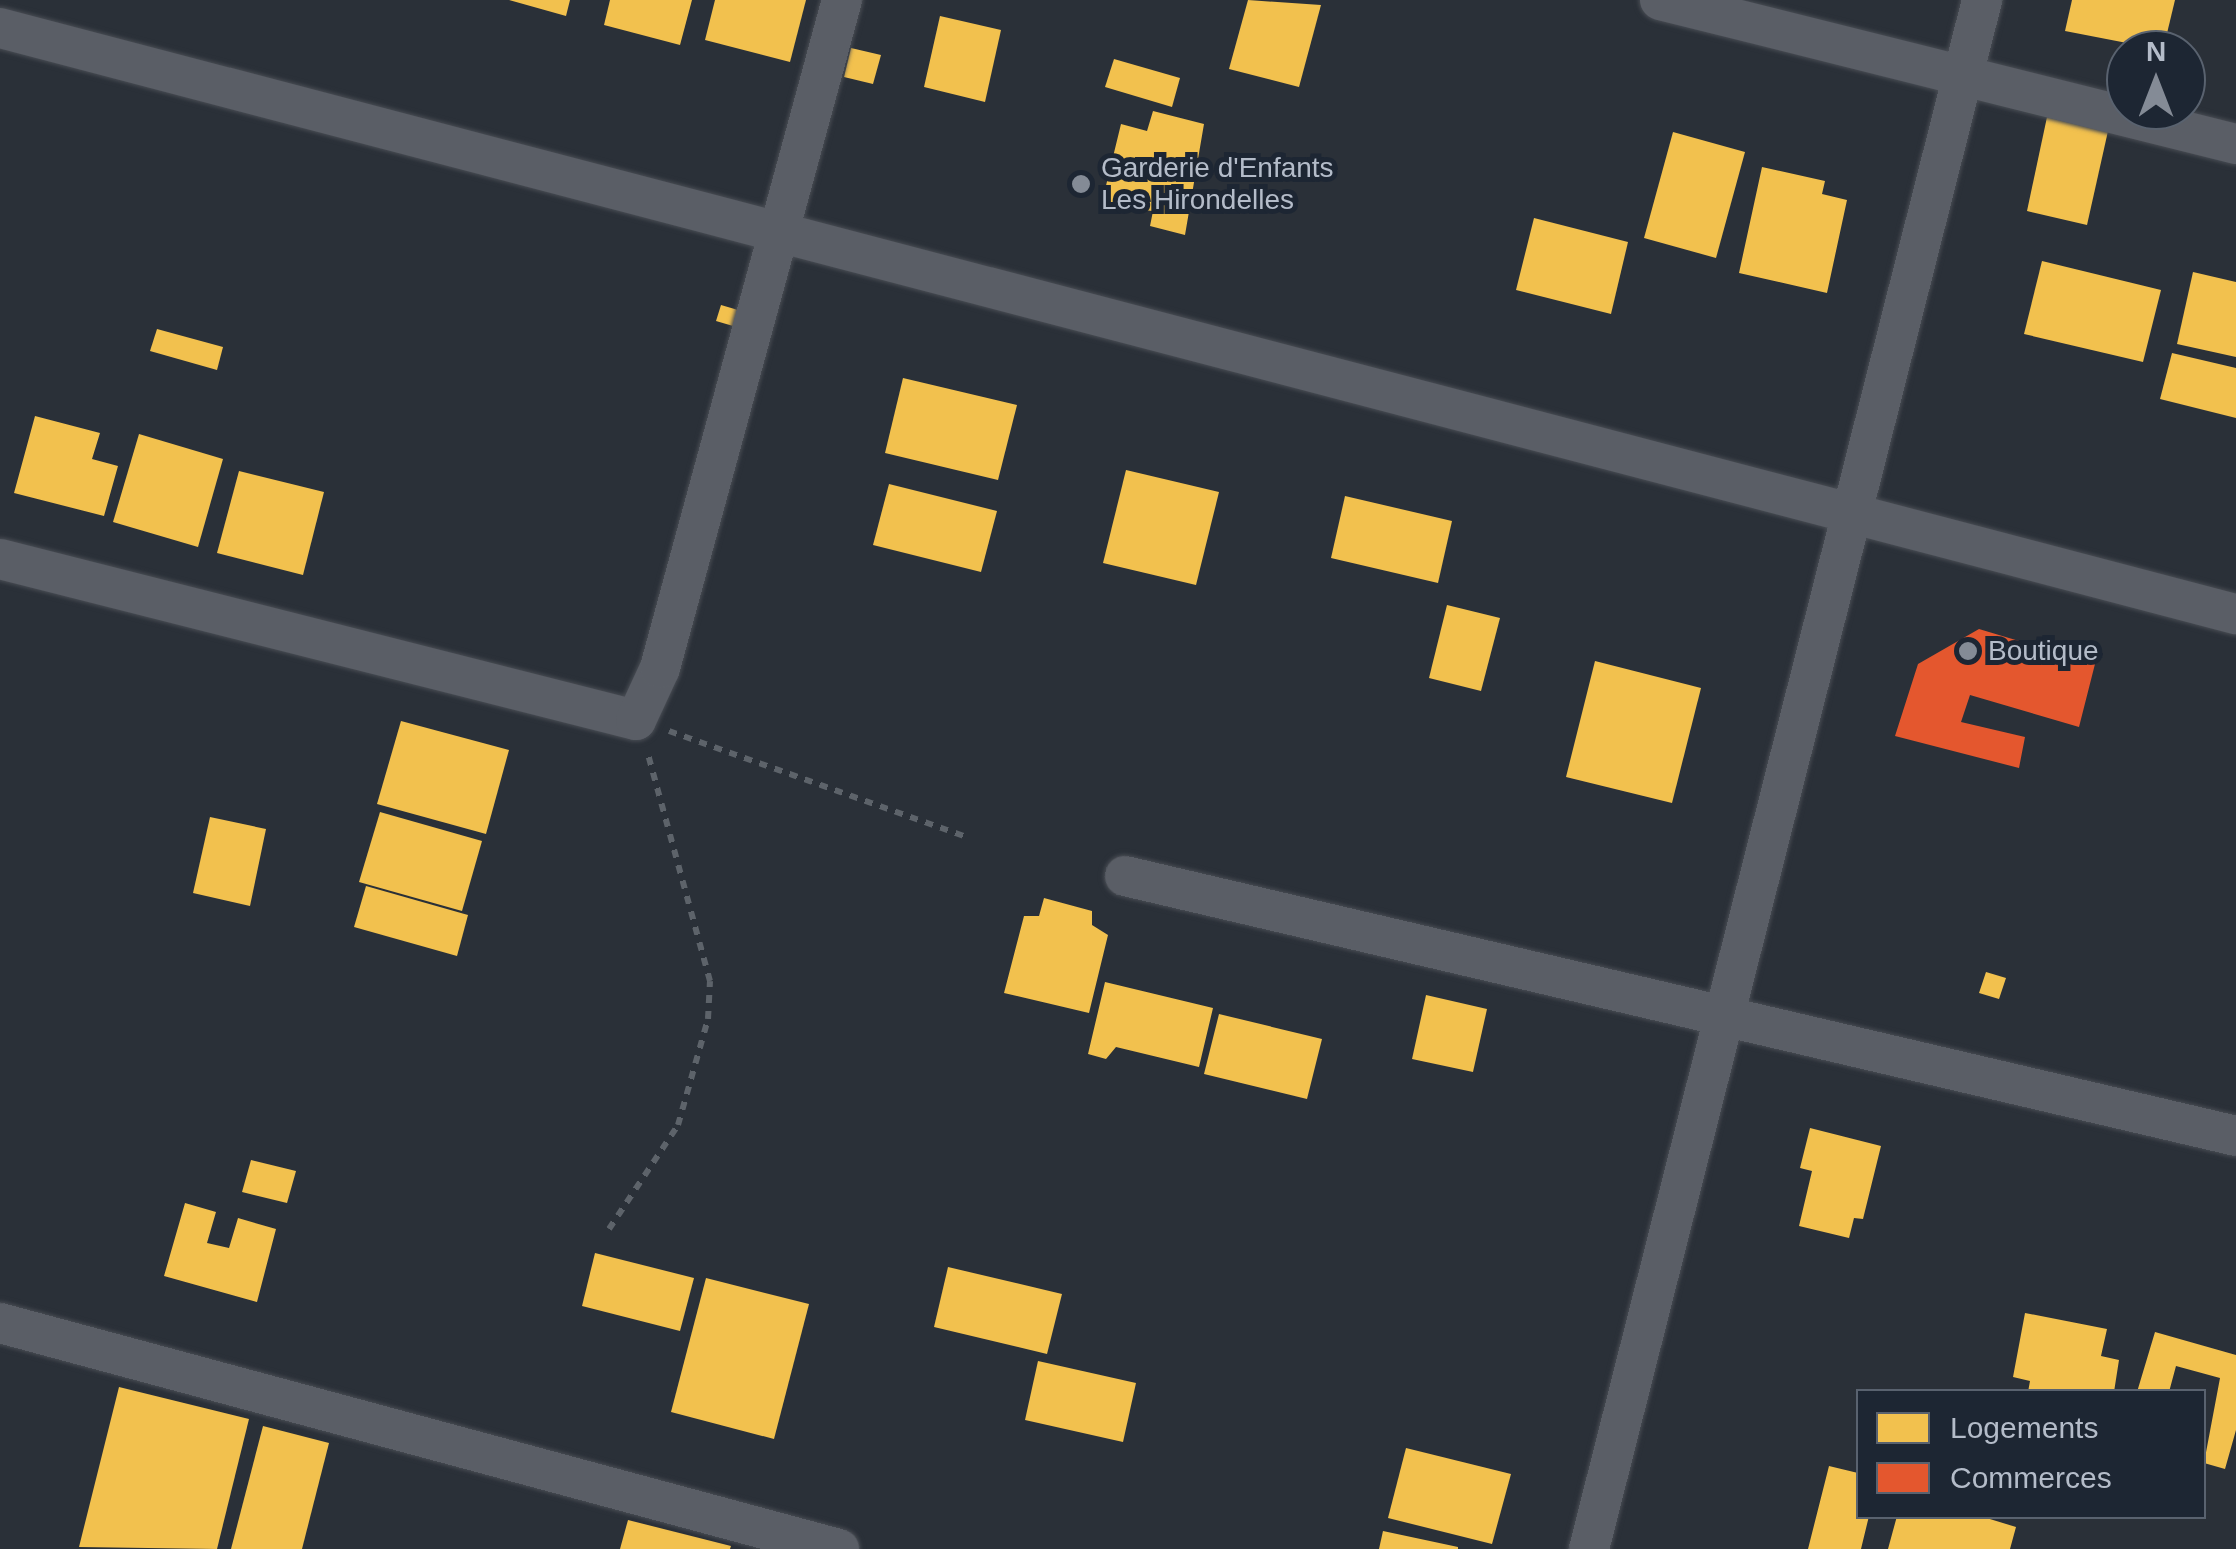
<!DOCTYPE html>
<html>
<head>
<meta charset="utf-8">
<style>
	body { margin:0 }
	#map { position:relative; width:2236px; height:1549px; overflow:hidden; background:#2a3038; font-family:Helvetica,sans-serif }
	div>[style] { position:absolute }
	.homes>* { inset:0; background:#f2c14e }
	.shops>* { inset:0; background:#e4572e }
	.path>* { height:6px; margin-top:-3px; transform-origin:0; background:repeating-linear-gradient(90deg,#5d636a 0 8px,transparent 0 16px) }
	.roads { filter:drop-shadow(0 0 2px #484c53) drop-shadow(0 0 2px #484c53) }
	.minor>* { height:40px; margin:-20px; padding:0 20px; transform-origin:20px; border-radius:20px; background:#5a5e66 }
	.dots>* { width:28px; height:28px; translate:-50% -50%; box-sizing:border-box; border:5px solid #1d2633; border-radius:50% }
	span { translate:-50% -50%; white-space:nowrap; text-align:center; line-height:1.15; -webkit-text-stroke:10px #1d2633; paint-order:stroke }
	.poi-label { font-size:28px; color:#b4bcc9 }
	.left { translate:0 -50%; text-align:left }
	.legend { position:absolute; left:1856px; top:1389px; width:350px; height:130px; box-sizing:border-box; background:#1d2633; border:2px solid #59626f; margin:0; padding:12px 18px; list-style:none; font-size:30px; color:#b4bcc9 }
	.legend li { display:flex; align-items:center; gap:20px; height:50px }
	.legend b { width:50px; border:2px solid #59626f }
	.north { position:absolute; left:2106px; top:30px; width:100px; height:100px; box-sizing:border-box; background:#1d2633; border:2px solid #59626f; border-radius:50%; rotate:0deg; font-size:28px; font-weight:700; line-height:40px; text-align:center; color:#b4bcc9 }
	.north::after { content:''; display:block; margin:auto; width:35px; height:45px; background:#848b96; clip-path:polygon(50% 0,100% 100%,50% 72%,0 100%) }
</style>
</head>
<body>
<div id="map">
	<div class="homes">
		<div style="clip-path:polygon(509px 0,570px 0,566px 16px)"></div>
		<div style="clip-path:polygon(610px 0,692px 0,680px 45px,604px 25px)"></div>
		<div style="clip-path:polygon(715px 0,806px 0,790px 62px,705px 40px)"></div>
		<div style="clip-path:polygon(1248px 0,1321px 5px,1299px 87px,1229px 69px)"></div>
		<div style="clip-path:polygon(2072px 0,2175px 0,2163px 50px,2065px 31px)"></div>
		<div style="clip-path:polygon(940px 16px,1001px 30px,985px 102px,924px 87px)"></div>
		<div style="clip-path:polygon(851px 48px,881px 55px,873px 84px,844px 77px)"></div>
		<div style="clip-path:polygon(1114px 59px,1180px 78px,1172px 107px,1105px 87px)"></div>
		<div style="clip-path:polygon(1153px 111px,1204px 124px,1185px 235px,1150px 226px,1153px 211px,1101px 206px,1121px 124px,1147px 131px)"></div>
		<div style="clip-path:polygon(2047px 117px,2108px 131px,2087px 225px,2027px 211px)"></div>
		<div style="clip-path:polygon(1673px 132px,1745px 152px,1716px 258px,1644px 238px)"></div>
		<div style="clip-path:polygon(1762px 167px,1825px 181px,1822px 194px,1847px 200px,1827px 293px,1739px 273px)"></div>
		<div style="clip-path:polygon(1534px 218px,1628px 242px,1611px 314px,1516px 290px)"></div>
		<div style="clip-path:polygon(2042px 261px,2161px 290px,2143px 362px,2024px 334px)"></div>
		<div style="clip-path:polygon(2193px 272px,2236px 282px,2236px 357px,2177px 344px)"></div>
		<div style="clip-path:polygon(721px 305px,738px 310px,733px 326px,716px 321px)"></div>
		<div style="clip-path:polygon(157px 329px,223px 347px,217px 370px,150px 351px)"></div>
		<div style="clip-path:polygon(2172px 353px,2236px 368px,2236px 418px,2160px 399px)"></div>
		<div style="clip-path:polygon(903px 378px,1017px 405px,998px 480px,885px 453px)"></div>
		<div style="clip-path:polygon(35px 416px,100px 433px,92px 459px,118px 466px,104px 516px,14px 493px)"></div>
		<div style="clip-path:polygon(139px 434px,223px 459px,198px 547px,113px 522px)"></div>
		<div style="clip-path:polygon(1126px 470px,1219px 492px,1196px 585px,1103px 563px)"></div>
		<div style="clip-path:polygon(239px 471px,324px 492px,303px 575px,217px 553px)"></div>
		<div style="clip-path:polygon(889px 484px,997px 511px,981px 572px,873px 545px)"></div>
		<div style="clip-path:polygon(1345px 496px,1452px 521px,1438px 583px,1331px 558px)"></div>
		<div style="clip-path:polygon(1447px 605px,1500px 618px,1481px 691px,1429px 678px)"></div>
		<div style="clip-path:polygon(1595px 661px,1701px 688px,1672px 803px,1566px 777px)"></div>
		<div style="clip-path:polygon(401px 721px,509px 750px,486px 834px,377px 804px)"></div>
		<div style="clip-path:polygon(380px 812px,482px 841px,462px 911px,359px 882px)"></div>
		<div style="clip-path:polygon(210px 817px,266px 829px,250px 906px,193px 893px)"></div>
		<div style="clip-path:polygon(366px 886px,468px 915px,457px 956px,354px 927px)"></div>
		<div style="clip-path:polygon(1044px 898px,1092px 911px,1092px 925px,1108px 935px,1089px 1013px,1004px 993px,1024px 916px,1039px 916px)"></div>
		<div style="clip-path:polygon(1986px 972px,2006px 978px,1999px 999px,1979px 993px)"></div>
		<div style="clip-path:polygon(1105px 982px,1213px 1008px,1199px 1067px,1116px 1047px,1106px 1059px,1088px 1054px)"></div>
		<div style="clip-path:polygon(1426px 995px,1487px 1009px,1473px 1072px,1412px 1059px)"></div>
		<div style="clip-path:polygon(1219px 1014px,1322px 1039px,1307px 1099px,1204px 1074px)"></div>
		<div style="clip-path:polygon(1810px 1128px,1881px 1146px,1863px 1219px,1854px 1218px,1849px 1238px,1799px 1226px,1812px 1171px,1800px 1168px)"></div>
		<div style="clip-path:polygon(251px 1160px,296px 1171px,287px 1203px,242px 1192px)"></div>
		<div style="clip-path:polygon(185px 1203px,216px 1212px,207px 1243px,229px 1248px,238px 1218px,276px 1229px,257px 1302px,164px 1276px)"></div>
		<div style="clip-path:polygon(595px 1253px,694px 1278px,680px 1331px,582px 1306px)"></div>
		<div style="clip-path:polygon(948px 1267px,1062px 1294px,1047px 1354px,934px 1327px)"></div>
		<div style="clip-path:polygon(706px 1278px,809px 1304px,774px 1439px,671px 1412px)"></div>
		<div style="clip-path:polygon(2025px 1313px,2107px 1329px,2101px 1356px,2119px 1360px,2114px 1392px,2028px 1392px,2030px 1381px,2013px 1377px)"></div>
		<div style="clip-path:polygon(2155px 1332px,2236px 1355px,2236px 1430px,2225px 1469px,2204px 1463px,2220px 1378px,2176px 1366px,2169px 1392px,2137px 1392px)"></div>
		<div style="clip-path:polygon(1038px 1361px,1136px 1383px,1123px 1442px,1025px 1420px)"></div>
		<div style="clip-path:polygon(119px 1387px,249px 1419px,217px 1549px,79px 1547px)"></div>
		<div style="clip-path:polygon(263px 1426px,329px 1443px,302px 1549px,231px 1549px)"></div>
		<div style="clip-path:polygon(1406px 1448px,1511px 1474px,1492px 1544px,1388px 1518px)"></div>
		<div style="clip-path:polygon(1829px 1466px,1858px 1473px,1858px 1516px,1869px 1516px,1861px 1549px,1808px 1549px)"></div>
		<div style="clip-path:polygon(1897px 1516px,1980px 1516px,2016px 1527px,2010px 1549px,1888px 1549px)"></div>
		<div style="clip-path:polygon(628px 1520px,731px 1546px,730px 1549px,620px 1549px)"></div>
		<div style="clip-path:polygon(1383px 1531px,1458px 1547px,1458px 1549px,1379px 1549px)"></div>
	</div>
	<div class="shops">
		<div style="clip-path:polygon(1979px 629px,2095px 664px,2079px 727px,1970px 695px,1961px 722px,2025px 737px,2019px 768px,1895px 736px,1918px 664px)"></div>
	</div>
	<div class="path">
		<div style="left:669px;top:731px;width:319px;rotate:19.6deg"></div>
		<div style="left:609px;top:1229px;width:125px;rotate:-56.4deg"></div>
		<div style="left:678px;top:1125px;width:110px;rotate:-74.2deg"></div>
		<div style="left:708px;top:1019px;width:38px;rotate:-87deg"></div>
		<div style="left:710px;top:981px;width:234px;rotate:-105.3deg"></div>
	</div>
	<div class="roads">
		<div class="minor">
			<div style="left:1660px;top:0;width:594px;rotate:14.04deg"></div>
			<div style="left:0;top:28px;width:2312px;rotate:14.69deg"></div>
			<div style="left:0;top:559px;width:656px;rotate:14.21deg"></div>
			<div style="left:636px;top:720px;width:57px;rotate:-65.2deg"></div>
			<div style="left:660px;top:668px;width:692px;rotate:-74.76deg"></div>
			<div style="left:1125px;top:876px;width:1141px;rotate:13.17deg"></div>
			<div style="left:0;top:1323px;width:869px;rotate:15.08deg"></div>
			<div style="left:1589px;top:1549px;width:1598px;rotate:-75.76deg"></div>
		</div>
	</div>
	<div class="dots">
		<div style="left:1081px;top:184px;background:#848b96"></div>
		<div style="left:1968px;top:651px;background:#848b96"></div>
	</div>
	<div class="poi-label">
		<span class="left" style="left:1101px;top:184px">Garderie d'Enfants<br>Les Hirondelles</span>
		<span class="left" style="left:1988px;top:651px">Boutique</span>
	</div>
	<ul class="legend">
	<li><b style="height:28px;background:#f2c14e"></b>Logements</li>
	<li><b style="height:28px;background:#e4572e"></b>Commerces</li>
	</ul>
	<div class="north">N</div>
</div>
</body>
</html>
